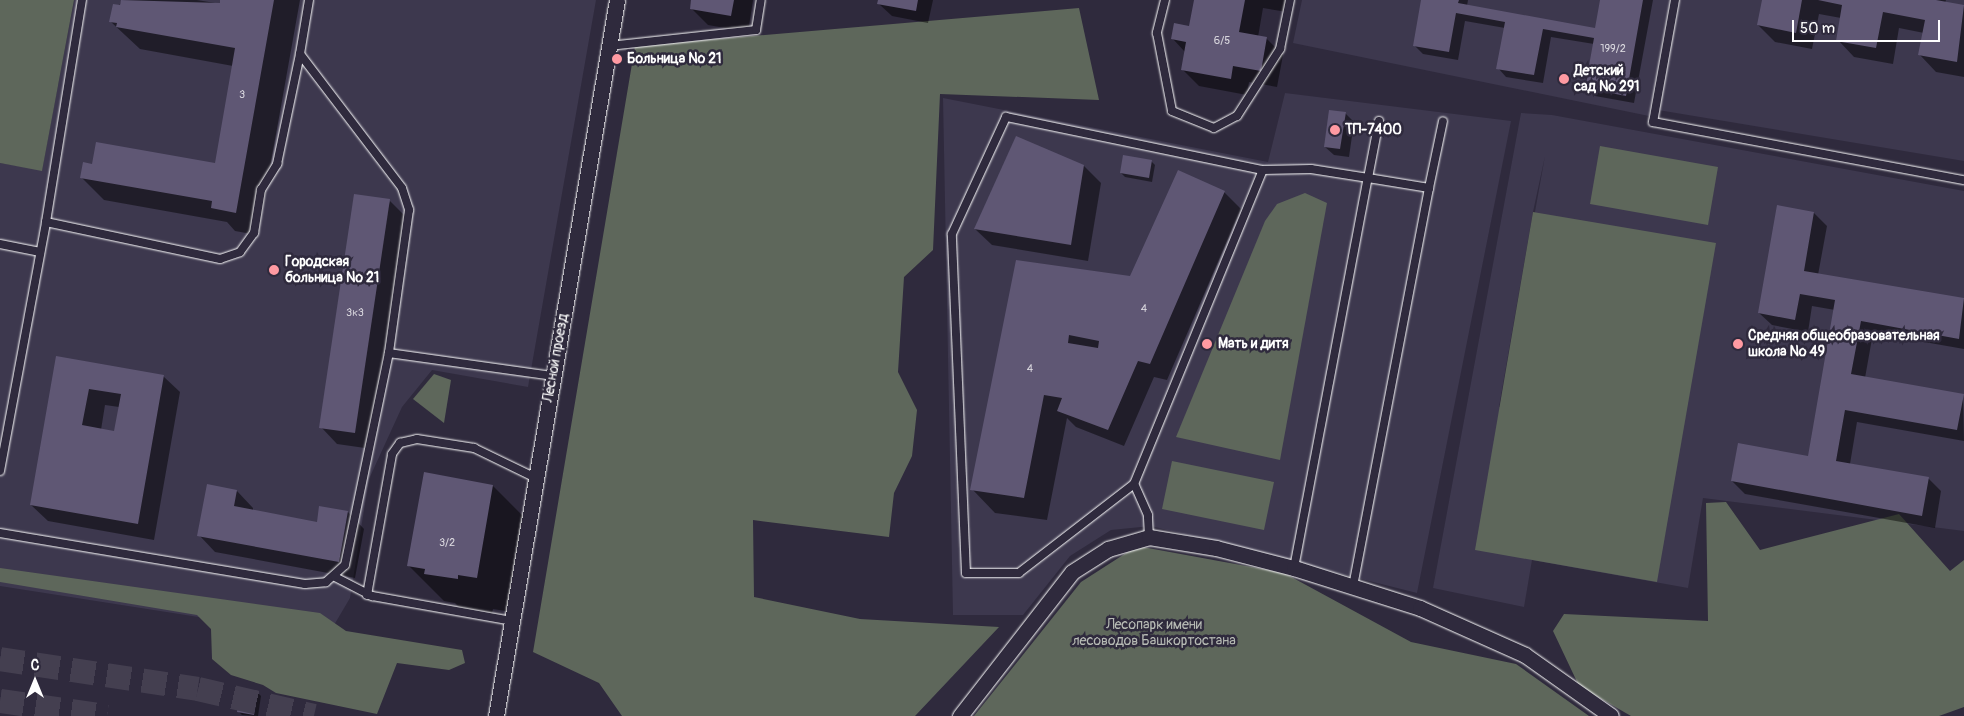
<!DOCTYPE html>
<html>
<head>
<meta charset="utf-8">
<style>
	body { margin:0 }
	#map { position:relative; width:1964px; height:716px; overflow:hidden; background:#2f2a3d; font-family:Pangolin,sans-serif }
	div>[style] { position:absolute }
	.built>* { inset:0; background:#3d384e }
	.green>* { inset:0; background:#5e675b }
	.shadow>* { inset:0; background:#0007 }
	.building>* { inset:0; background:#5f5774 }
	.primary-tunnel>* { height:24px; margin-top:-12px; transform-origin:0; background:repeating-linear-gradient(90deg,#443f50 0 24px,transparent 0 36px) }
	.roads { filter:drop-shadow(0 0 1px #fff) drop-shadow(0 0 1px #fff) }
	.service>* { height:8px; margin:-4px; padding:0 4px; transform-origin:4px; border-radius:4px; background:#2f2a3d }
	.minor>* { height:15px; margin:-7.5px; padding:0 7.5px; transform-origin:7.5px; border-radius:7.5px; background:#2f2a3d }
	.dots>* { width:14px; height:14px; translate:-50% -50%; box-sizing:border-box; border:2px solid #2f2a3d; border-radius:50% }
	span { translate:-50% -50%; white-space:nowrap; text-align:center; line-height:1.15; -webkit-text-stroke:5px #2f2a3d; paint-order:stroke }
	.number-label { font-size:11px; color:#d7d5dc }
	.number-label span { -webkit-text-stroke-width:0 }
	.poi-label { font-size:14px; color:#fff; font-weight:700 }
	.left { translate:0 -50%; text-align:left }
	.street-label { font-size:14px; color:#fff }
	.park-label { font-size:14px; color:#b7bbb5 }
	.north { position:absolute; left:10px; top:656px; width:50px; height:50px; -webkit-text-stroke:4px #2f2a3d; paint-order:stroke; rotate:0deg; font-size:14px; font-weight:700; line-height:20px; text-align:center; color:#fff }
	.north::after { content:''; display:block; margin:auto; width:18px; height:22px; background:#fff; clip-path:polygon(50% 0,100% 100%,50% 72%,0 100%) }
	.scale { position:absolute; left:1792px; top:20px; width:148px; height:22px; box-sizing:border-box; border:2px solid #fff; border-top:0; padding-left:6px; font-size:15px; line-height:18px; white-space:nowrap; color:#fff; -webkit-text-stroke:4px #2f2a3d; paint-order:stroke }
</style>
</head>
<body>
<div id="map">
	<div class="built">
		<div style="clip-path:polygon(74px 0,596px 0,528px 387px,432px 370px,402px 407px,369px 479px,350px 598px,327px 637px,0 586px,0 163px,42px 170px)"></div>
		<div style="clip-path:polygon(1302px 0,1670px 0,1649px 116px,1293px 43px)"></div>
		<div style="clip-path:polygon(1680px 0,1964px 0,1964px 161px,1658px 110px)"></div>
		<div style="clip-path:polygon(1285px 93px,1511px 121px,1417px 593px,1151px 526px,1111px 530px,1070px 556px,1023px 615px,953px 615px,943px 98px,1268px 162px)"></div>
		<div style="clip-path:polygon(evenodd,1521px 113px,1552px 115px,1964px 191px,1964px 531px,1703px 498px,1688px 588px,1532px 560px,1524px 607px,1433px 588px,1521px 113px,1545px 156px,1500px 407px,1499px 407px,1533px 212px,1545px 156px)"></div>
	</div>
	<div class="green">
		<div style="clip-path:polygon(0 0,74px 0,42px 171px,0 163px)"></div>
		<div style="clip-path:polygon(1079px 8px,1099px 100px,940px 94px,933px 250px,904px 277px,898px 372px,917px 410px,912px 456px,894px 493px,889px 537px,753px 520px,754px 597px,860px 619px,999px 627px,915px 716px,622px 716px,599px 683px,533px 652px,635px 46px)"></div>
		<div style="clip-path:polygon(1600px 146px,1718px 167px,1708px 225px,1590px 204px)"></div>
		<div style="clip-path:polygon(1305px 193px,1327px 203px,1280px 460px,1176px 437px,1265px 221px,1277px 204px)"></div>
		<div style="clip-path:polygon(1533px 212px,1716px 243px,1657px 582px,1475px 550px)"></div>
		<div style="clip-path:polygon(434px 374px,451px 380px,444px 423px,413px 399px)"></div>
		<div style="clip-path:polygon(1172px 461px,1274px 482px,1264px 530px,1162px 509px)"></div>
		<div style="clip-path:polygon(1726px 502px,1760px 550px,1899px 514px,1950px 571px,1964px 560px,1964px 707px,1939px 716px,1631px 716px,1579px 686px,1553px 631px,1564px 614px,1708px 621px,1706px 503px)"></div>
		<div style="clip-path:polygon(1137px 546px,1284px 573px,1411px 642px,1516px 664px,1589px 716px,974px 716px,1081px 582px)"></div>
		<div style="clip-path:polygon(0 568px,320px 613px,346px 631px,462px 650px,465px 663px,449px 670px,397px 663px,377px 714px,276px 693px,263px 685px,231px 675px,212px 659px,211px 629px,197px 615px,0 582px)"></div>
	</div>
	<div class="shadow">
		<div style="clip-path:polygon(122px 0,197px 0,221px 4px,221px 0,300px 0,258px 235px,235px 231px,227px 222px,104px 200px,81px 177px,93px 166px,216px 165px,233px 66px,140px 49px,111px 22px)"></div>
		<div style="clip-path:polygon(693px 0,753px 0,748px 32px,708px 25px,691px 8px)"></div>
		<div style="clip-path:polygon(879px 0,933px 0,928px 23px,892px 16px,879px 4px)"></div>
		<div style="clip-path:polygon(1195px 0,1289px 0,1287px 12px,1263px 8px,1258px 37px,1266px 38px,1283px 55px,1277px 87px,1249px 82px,1247px 95px,1199px 86px,1182px 69px,1185px 52px,1173px 39px,1190px 27px)"></div>
		<div style="clip-path:polygon(1422px 0,1468px 0,1467px 6px,1596px 30px,1602px 0,1653px 0,1634px 103px,1595px 96px,1586px 88px,1594px 44px,1551px 37px,1543px 83px,1506px 77px,1498px 68px,1505px 28px,1465px 21px,1458px 60px,1423px 54px,1414px 45px)"></div>
		<div style="clip-path:polygon(1763px 0,1946px 0,1945px 3px,1964px 6px,1964px 77px,1936px 72px,1920px 55px,1924px 33px,1899px 28px,1893px 64px,1854px 57px,1838px 40px,1841px 18px,1819px 14px,1812px 49px,1775px 42px,1758px 25px)"></div>
		<div style="clip-path:polygon(1345px 113px,1354px 122px,1349px 157px,1334px 155px,1325px 147px)"></div>
		<div style="clip-path:polygon(1016px 138px,1084px 166px,1101px 183px,1088px 261px,992px 245px,975px 229px)"></div>
		<div style="clip-path:polygon(1151px 161px,1155px 165px,1152px 182px,1125px 177px,1121px 173px)"></div>
		<div style="clip-path:polygon(1224px 192px,1241px 209px,1167px 380px,1154px 377px,1124px 446px,1076px 427px,1067px 418px,1047px 520px,995px 513px,972px 489px,1017px 261px,1130px 277px)"></div>
		<div style="clip-path:polygon(390px 201px,406px 217px,372px 449px,337px 444px,321px 427px)"></div>
		<div style="clip-path:polygon(1778px 206px,1814px 213px,1827px 226px,1818px 275px,1964px 299px,1964px 349px,1873px 333px,1865px 378px,1963px 395px,1964px 441px,1857px 422px,1850px 464px,1929px 479px,1941px 491px,1935px 528px,1745px 494px,1732px 481px,1809px 457px,1835px 310px,1812px 306px,1808px 332px,1772px 325px,1759px 313px)"></div>
		<div style="clip-path:polygon(evenodd,57px 357px,163px 376px,180px 392px,154px 540px,48px 521px,31px 505px,57px 357px,105px 405px,119px 407px,115px 432px,101px 430px,105px 405px)"></div>
		<div style="clip-path:polygon(493px 486px,528px 521px,511px 612px,493px 609px,492px 613px,460px 608px,455px 603px,444px 601px,409px 566px)"></div>
		<div style="clip-path:polygon(237px 491px,253px 508px,253px 511px,318px 523px,348px 512px,364px 529px,355px 578px,215px 552px,199px 535px)"></div>
		<div style="clip-path:polygon(257px 692px,261px 696px,258px 716px,242px 715px,238px 711px)"></div>
	</div>
	<div class="building">
		<div style="clip-path:polygon(121px 0,220px 3px,220px 0,274px 0,236px 213px,211px 208px,212px 201px,80px 178px,83px 162px,92px 164px,96px 142px,215px 163px,235px 48px,116px 27px,117px 23px,109px 22px,113px 4px,120px 5px)"></div>
		<div style="clip-path:polygon(691px 0,734px 0,731px 16px,690px 9px)"></div>
		<div style="clip-path:polygon(878px 0,918px 0,916px 11px,877px 4px)"></div>
		<div style="clip-path:polygon(1194px 0,1245px 0,1239px 32px,1267px 37px,1261px 71px,1233px 66px,1231px 79px,1181px 70px,1186px 42px,1171px 39px,1174px 23px,1189px 26px)"></div>
		<div style="clip-path:polygon(1421px 0,1459px 0,1458px 3px,1595px 28px,1600px 0,1643px 0,1626px 96px,1585px 88px,1594px 38px,1543px 29px,1534px 75px,1496px 69px,1505px 22px,1456px 13px,1449px 52px,1413px 46px)"></div>
		<div style="clip-path:polygon(1762px 0,1802px 0,1796px 33px,1757px 25px)"></div>
		<div style="clip-path:polygon(1818px 0,1936px 0,1964px 5px,1957px 62px,1918px 55px,1925px 20px,1883px 12px,1876px 48px,1836px 41px,1842px 5px)"></div>
		<div style="clip-path:polygon(1329px 110px,1346px 112px,1340px 149px,1324px 147px)"></div>
		<div style="clip-path:polygon(1016px 136px,1084px 165px,1071px 245px,974px 229px)"></div>
		<div style="clip-path:polygon(1123px 155px,1152px 160px,1149px 178px,1120px 173px)"></div>
		<div style="clip-path:polygon(evenodd,1178px 170px,1225px 191px,1150px 364px,1138px 361px,1108px 430px,1057px 411px,1062px 398px,1044px 395px,1024px 498px,970px 490px,1016px 260px,1130px 276px,1178px 170px,1069px 335px,1099px 341px,1098px 348px,1068px 343px,1069px 335px)"></div>
		<div style="clip-path:polygon(354px 194px,390px 199px,355px 433px,319px 428px)"></div>
		<div style="clip-path:polygon(1777px 205px,1814px 212px,1804px 271px,1964px 298px,1959px 339px,1861px 321px,1851px 374px,1964px 394px,1957px 430px,1845px 410px,1836px 461px,1929px 477px,1922px 516px,1731px 481px,1738px 443px,1808px 456px,1835px 300px,1800px 294px,1795px 320px,1758px 313px)"></div>
		<div style="clip-path:polygon(evenodd,56px 356px,164px 375px,138px 524px,30px 505px,56px 356px,89px 389px,121px 394px,114px 431px,82px 425px,89px 389px)"></div>
		<div style="clip-path:polygon(424px 472px,493px 485px,477px 578px,458px 575px,458px 579px,424px 574px,425px 569px,407px 566px)"></div>
		<div style="clip-path:polygon(207px 484px,237px 490px,234px 506px,317px 522px,319px 506px,348px 511px,339px 562px,197px 536px)"></div>
		<div style="clip-path:polygon(240px 688px,258px 691px,254px 715px,237px 712px)"></div>
	</div>
	<div class="primary-tunnel">
		<div style="left:0;top:659px;width:200px;rotate:8.6deg"></div>
		<div style="left:198px;top:689px;width:119px;rotate:13.1deg"></div>
		<div style="left:0;top:701px;width:108px;rotate:8deg"></div>
	</div>
	<div class="roads">
		<div class="service">
			<div style="left:309px;top:0;width:55px;rotate:99.5deg"></div>
			<div style="left:300px;top:54px;width:168px;rotate:52.7deg"></div>
			<div style="left:402px;top:188px;width:23px;rotate:72deg"></div>
			<div style="left:409px;top:210px;width:144px;rotate:98deg"></div>
			<div style="left:389px;top:353px;width:166px;rotate:8deg"></div>
			<div style="left:1165px;top:0;width:34px;rotate:104deg"></div>
			<div style="left:1157px;top:33px;width:79px;rotate:79.1deg"></div>
			<div style="left:1172px;top:111px;width:45px;rotate:22deg"></div>
			<div style="left:1214px;top:128px;width:26px;rotate:-28deg"></div>
			<div style="left:1237px;top:116px;width:80px;rotate:-57.3deg"></div>
			<div style="left:1280px;top:49px;width:50px;rotate:-78.5deg"></div>
			<div style="left:1675px;top:0;width:124px;rotate:100.2deg"></div>
			<div style="left:1653px;top:122px;width:316px;rotate:10.6deg"></div>
			<div style="left:609px;top:46px;width:148px;rotate:-6.2deg"></div>
			<div style="left:756px;top:30px;width:30px;rotate:-81deg"></div>
			<div style="left:1429px;top:188px;width:68px;rotate:-78.2deg"></div>
			<div style="left:46px;top:222px;width:178px;rotate:12deg"></div>
			<div style="left:220px;top:259px;width:21px;rotate:-19deg"></div>
			<div style="left:240px;top:252px;width:24px;rotate:-54deg"></div>
			<div style="left:254px;top:233px;width:44px;rotate:-80.8deg"></div>
			<div style="left:261px;top:190px;width:31px;rotate:-58deg"></div>
			<div style="left:277px;top:164px;width:112px;rotate:-78.2deg"></div>
			<div style="left:0;top:244px;width:41px;rotate:11.3deg"></div>
			<div style="left:0;top:471px;width:253px;rotate:-79.5deg"></div>
			<div style="left:46px;top:222px;width:225px;rotate:-80.8deg"></div>
			<div style="left:1134px;top:484px;width:145px;rotate:142.3deg"></div>
			<div style="left:1019px;top:573px;width:53px;rotate:180deg"></div>
			<div style="left:966px;top:573px;width:339px;rotate:-92.4deg"></div>
			<div style="left:952px;top:234px;width:129px;rotate:-65.2deg"></div>
			<div style="left:1006px;top:117px;width:262px;rotate:11.7deg"></div>
			<div style="left:0;top:533px;width:309px;rotate:9.5deg"></div>
			<div style="left:305px;top:584px;width:21px;rotate:-5deg"></div>
			<div style="left:326px;top:582px;width:25px;rotate:-42deg"></div>
			<div style="left:345px;top:565px;width:217px;rotate:-78.3deg"></div>
			<div style="left:1149px;top:537px;width:22px;rotate:-93deg"></div>
			<div style="left:1148px;top:515px;width:34px;rotate:-114deg"></div>
			<div style="left:1134px;top:484px;width:339px;rotate:-67.7deg"></div>
			<div style="left:1263px;top:170px;width:48px;rotate:-1.2deg"></div>
			<div style="left:1311px;top:169px;width:58px;rotate:9deg"></div>
			<div style="left:1368px;top:178px;width:58px;rotate:-79.1deg"></div>
			<div style="left:1294px;top:568px;width:397px;rotate:-79.3deg"></div>
			<div style="left:1368px;top:178px;width:62px;rotate:9.3deg"></div>
			<div style="left:1429px;top:188px;width:406px;rotate:100.8deg"></div>
			<div style="left:335px;top:577px;width:42px;rotate:27.2deg"></div>
			<div style="left:372px;top:596px;width:142px;rotate:10.1deg"></div>
			<div style="left:367px;top:595px;width:143px;rotate:-79.9deg"></div>
			<div style="left:392px;top:454px;width:14px;rotate:-54deg"></div>
			<div style="left:400px;top:443px;width:17px;rotate:-13deg"></div>
			<div style="left:417px;top:439px;width:58px;rotate:9deg"></div>
			<div style="left:474px;top:448px;width:69px;rotate:25.8deg"></div>
		</div>
		<div class="minor">
			<div style="left:496px;top:716px;width:726px;rotate:-80.41deg"></div>
			<div style="left:960px;top:716px;width:182px;rotate:-52.1deg"></div>
			<div style="left:1072px;top:572px;width:43px;rotate:-32.6deg"></div>
			<div style="left:1108px;top:549px;width:43px;rotate:-16.3deg"></div>
			<div style="left:1149px;top:537px;width:68px;rotate:9.3deg"></div>
			<div style="left:1216px;top:548px;width:81px;rotate:14.4deg"></div>
			<div style="left:1294px;top:568px;width:132px;rotate:17.6deg"></div>
			<div style="left:1420px;top:608px;width:115px;rotate:24.1deg"></div>
			<div style="left:1525px;top:655px;width:105px;rotate:35.3deg"></div>
		</div>
	</div>
	<div class="dots">
		<div style="left:617px;top:59px;background:#ff9aa2"></div>
		<div style="left:1564px;top:79px;background:#ff9aa2"></div>
		<div style="left:1335px;top:130px;background:#ff9aa2"></div>
		<div style="left:274px;top:270px;background:#ff9aa2"></div>
		<div style="left:1207px;top:344px;background:#ff9aa2"></div>
		<div style="left:1738px;top:344px;background:#ff9aa2"></div>
	</div>
	<div class="number-label">
		<span style="left:1222px;top:41px">6/5</span>
		<span style="left:1613px;top:49px">199/2</span>
		<span style="left:242px;top:95px">3</span>
		<span style="left:1144px;top:309px">4</span>
		<span style="left:355px;top:313px">3к3</span>
		<span style="left:1030px;top:369px">4</span>
		<span style="left:447px;top:543px">3/2</span>
	</div>
	<div class="poi-label">
		<span class="left" style="left:627px;top:59px">Больница № 21</span>
		<span class="left" style="left:1574px;top:79px">Детский<br>сад № 291</span>
		<span class="left" style="left:1345px;top:130px">ТП-7400</span>
		<span class="left" style="left:285px;top:270px">Городская<br>больница № 21</span>
		<span class="left" style="left:1748px;top:344px">Средняя общеобразовательная<br>школа № 49</span>
		<span class="left" style="left:1218px;top:344px">Мать и дитя</span>
	</div>
	<div class="street-label">
		<span style="left:556px;top:358px;rotate:-80deg">Лесной проезд</span>
	</div>
	<div class="park-label">
		<span style="left:1154px;top:633px">Лесопарк имени<br>лесоводов Башкортостана</span>
	</div>
	<div class="north">С</div>
	<div class="scale">50 m</div>
</div>
</body>
</html>
